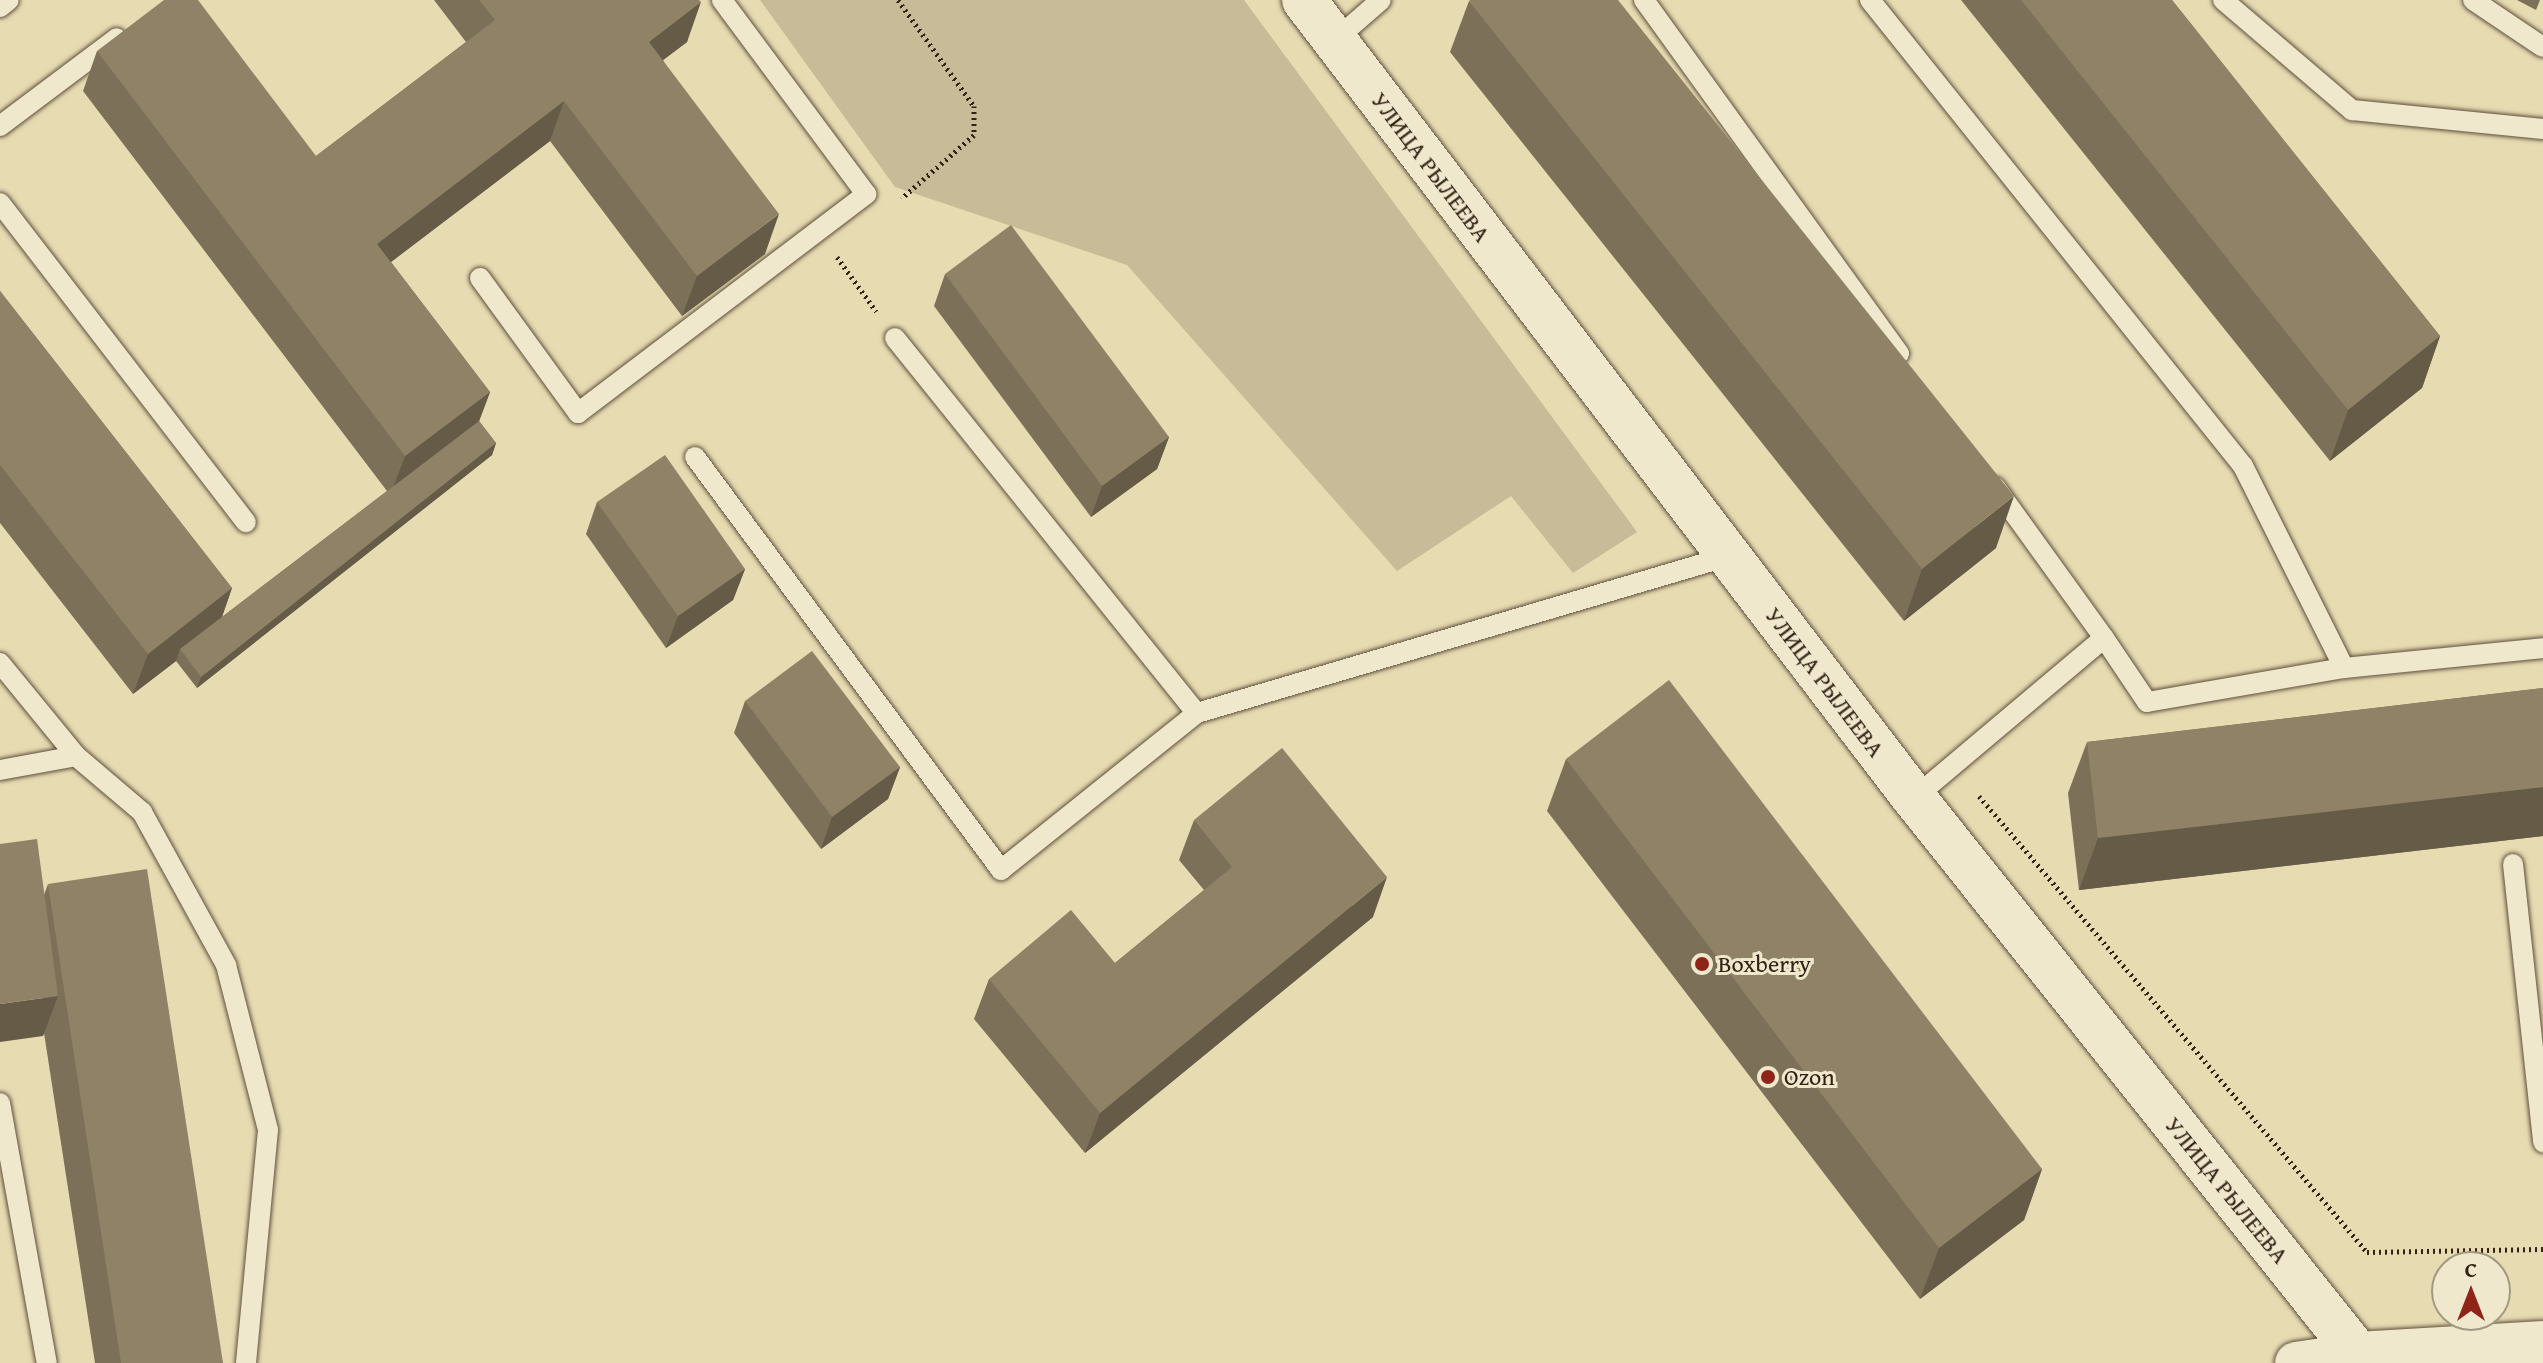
<!DOCTYPE html>
<html>
<head>
<meta charset="utf-8">
<style>
	body { margin:0 }
	#map { position:relative; width:2543px; height:1363px; overflow:hidden; background:#e7dbb2; font-family:"Gentium Book Plus",serif }
	div>[style] { position:absolute }
	.green>* { inset:0; background:#c8bb97 }
	.path>* { height:5px; margin-top:-2.5px; transform-origin:0; background:repeating-linear-gradient(90deg,#322114 0 2px,transparent 0 6px) }
	.roads { filter:drop-shadow(0 0 2px #5f503c) drop-shadow(0 0 2px #5f503c) }
	.service>* { height:20px; margin:-10px; padding:0 10px; transform-origin:10px; border-radius:10px; background:#efe8cd }
	.minor>* { height:42px; margin:-21px; padding:0 21px; transform-origin:21px; border-radius:21px; background:#efe8cd }
	.tertiary>* { height:44px; margin:-22px; padding:0 22px; transform-origin:22px; border-radius:22px; background:#efe8cd }
	.wall>* { inset:0; background:#7c7058 }
	.shaded-wall>* { inset:0; background:#655b47 }
	.building>* { inset:0; background:#908266 }
	.dots>* { width:22px; height:22px; translate:-50% -50%; box-sizing:border-box; border:4px solid #efe8cd; border-radius:50% }
	span { translate:-50% -50%; white-space:nowrap; text-align:center; line-height:1.15; -webkit-text-stroke:6px #efe8cd; paint-order:stroke }
	.street-label { font-size:24px; color:#322114 }
	.poi-label { font-size:24px; color:#322114 }
	.left { translate:0 -50%; text-align:left }
	.north { position:absolute; left:2431px; top:1251px; width:80px; height:80px; box-sizing:border-box; background:#efe8cd; border:2px solid #a39883; border-radius:50%; rotate:0deg; font-size:22px; font-weight:700; line-height:32px; text-align:center; color:#322114 }
	.north::after { content:''; display:block; margin:auto; width:28px; height:36px; background:#8f2418; clip-path:polygon(50% 0,100% 100%,50% 72%,0 100%) }
</style>
</head>
<body>
<div id="map">
	<div class="green">
		<div style="clip-path:polygon(760px 0,1244px 0,1637px 532px,1573px 573px,1511px 496px,1397px 571px,1127px 265px,895px 187px)"></div>
	</div>
	<div class="path">
		<div style="left:898px;top:0;width:130px;rotate:54.4deg"></div>
		<div style="left:974px;top:106px;width:29px;rotate:90deg"></div>
		<div style="left:974px;top:135px;width:96px;rotate:138.8deg"></div>
		<div style="left:837px;top:257px;width:67px;rotate:54.2deg"></div>
		<div style="left:1979px;top:796px;width:599px;rotate:49.61deg"></div>
		<div style="left:2367px;top:1252px;width:176px;rotate:-1deg"></div>
	</div>
	<div class="roads">
		<div class="service">
			<div style="left:1644px;top:0;width:436px;rotate:54.2deg"></div>
			<div style="left:1870px;top:0;width:597px;rotate:51.33deg"></div>
			<div style="left:2243px;top:466px;width:226px;rotate:63.4deg"></div>
			<div style="left:2223px;top:0;width:170px;rotate:40.5deg"></div>
			<div style="left:2352px;top:110px;width:192px;rotate:5.7deg"></div>
			<div style="left:2473px;top:0;width:84px;rotate:33.9deg"></div>
			<div style="left:0;top:7px;width:11px;rotate:-38deg"></div>
			<div style="left:1334px;top:41px;width:62px;rotate:-41.1deg"></div>
			<div style="left:0;top:126px;width:146px;rotate:-36.9deg"></div>
			<div style="left:0;top:203px;width:403px;rotate:52.4deg"></div>
			<div style="left:480px;top:278px;width:167px;rotate:54deg"></div>
			<div style="left:578px;top:413px;width:362px;rotate:-37.2deg"></div>
			<div style="left:866px;top:194px;width:242px;rotate:-126.6deg"></div>
			<div style="left:895px;top:338px;width:481px;rotate:51.2deg"></div>
			<div style="left:695px;top:457px;width:514px;rotate:53.46deg"></div>
			<div style="left:1001px;top:870px;width:251px;rotate:-38.7deg"></div>
			<div style="left:1197px;top:713px;width:555px;rotate:-16.44deg"></div>
			<div style="left:2104px;top:638px;width:77px;rotate:56.1deg"></div>
			<div style="left:2147px;top:702px;width:200px;rotate:-9.8deg"></div>
			<div style="left:2344px;top:668px;width:200px;rotate:-5.7deg"></div>
			<div style="left:0;top:663px;width:120px;rotate:50.7deg"></div>
			<div style="left:0;top:770px;width:77px;rotate:-10.4deg"></div>
			<div style="left:76px;top:756px;width:87px;rotate:40.3deg"></div>
			<div style="left:142px;top:812px;width:175px;rotate:61.2deg"></div>
			<div style="left:226px;top:965px;width:170px;rotate:75.7deg"></div>
			<div style="left:268px;top:1130px;width:234px;rotate:95.4deg"></div>
			<div style="left:1914px;top:798px;width:248px;rotate:-40.1deg"></div>
			<div style="left:2104px;top:638px;width:186px;rotate:-125.8deg"></div>
			<div style="left:2513px;top:864px;width:280px;rotate:83.8deg"></div>
			<div style="left:0;top:1103px;width:264px;rotate:79.8deg"></div>
		</div>
		<div class="minor">
			<div style="left:2296px;top:1363px;width:63px;rotate:-8.3deg"></div>
		</div>
		<div class="tertiary">
			<div style="left:1304px;top:0;width:1004px;rotate:52.61deg"></div>
			<div style="left:1914px;top:798px;width:712px;rotate:51.39deg"></div>
			<div style="left:2358px;top:1354px;width:185px;rotate:-3.4deg"></div>
		</div>
	</div>
	<div class="wall">
		<div style="clip-path:polygon(434px 0,699px 0,687px 42px,663px 60px,765px 254px,682px 316px,550px 141px,391px 262px,490px 392px,479px 421px,496px 443px,492px 455px,197px 688px,176px 661px,133px 694px,0 523px,0 291px,232px 588px,222px 617px,387px 491px,83px 91px,97px 51px,316px 156px,466px 42px)"></div>
		<div style="clip-path:polygon(1961px 0,2172px 0,2440px 336px,2422px 388px,2330px 461px)"></div>
		<div style="clip-path:polygon(2517px 0,2540px 0,2536px 10px)"></div>
		<div style="clip-path:polygon(1469px 1px,1996px 548px,1904px 621px,1450px 52px)"></div>
		<div style="clip-path:polygon(945px 274px,1169px 437px,1157px 469px,1091px 517px,934px 306px)"></div>
		<div style="clip-path:polygon(597px 502px,745px 569px,733px 600px,666px 648px,586px 534px)"></div>
		<div style="clip-path:polygon(2543px 688px,2543px 836px,2079px 890px,2068px 793px,2087px 742px)"></div>
		<div style="clip-path:polygon(745px 701px,900px 767px,888px 799px,821px 849px,734px 733px)"></div>
		<div style="clip-path:polygon(1566px 759px,2042px 1169px,2024px 1220px,1920px 1299px,1547px 811px)"></div>
		<div style="clip-path:polygon(1194px 820px,1373px 917px,1085px 1153px,974px 1019px,989px 979px,1115px 963px,1204px 890px,1179px 860px)"></div>
		<div style="clip-path:polygon(48px 884px,223px 1363px,95px 1363px,44px 1033px,43px 1036px,44px 895px)"></div>
	</div>
	<div class="shaded-wall">
		<div style="clip-path:polygon(701px 2px,687px 42px,634px 82px,649px 42px)"></div>
		<div style="clip-path:polygon(564px 101px,550px 141px,362px 284px,377px 244px)"></div>
		<div style="clip-path:polygon(779px 214px,765px 254px,682px 316px,697px 276px)"></div>
		<div style="clip-path:polygon(2440px 336px,2422px 388px,2330px 461px,2348px 410px)"></div>
		<div style="clip-path:polygon(490px 392px,475px 432px,390px 496px,405px 456px)"></div>
		<div style="clip-path:polygon(1169px 437px,1157px 469px,1091px 517px,1102px 486px)"></div>
		<div style="clip-path:polygon(496px 443px,492px 455px,197px 688px,201px 677px)"></div>
		<div style="clip-path:polygon(2014px 496px,1996px 548px,1904px 621px,1922px 569px)"></div>
		<div style="clip-path:polygon(745px 569px,733px 600px,666px 648px,678px 616px)"></div>
		<div style="clip-path:polygon(232px 588px,218px 628px,180px 649px,176px 661px,133px 694px,148px 654px)"></div>
		<div style="clip-path:polygon(900px 767px,888px 799px,821px 849px,832px 817px)"></div>
		<div style="clip-path:polygon(2543px 787px,2543px 836px,2079px 890px,2098px 838px)"></div>
		<div style="clip-path:polygon(1387px 877px,1373px 917px,1085px 1153px,1100px 1113px)"></div>
		<div style="clip-path:polygon(58px 996px,43px 1036px,0 1042px,0 1004px)"></div>
		<div style="clip-path:polygon(2042px 1169px,2024px 1220px,1920px 1299px,1939px 1248px)"></div>
	</div>
	<div class="building">
		<div style="clip-path:polygon(164px 0,198px 0,316px 156px,495px 20px,479px 0,699px 0,701px 2px,649px 42px,779px 214px,697px 276px,564px 101px,377px 244px,490px 392px,405px 456px,97px 51px)"></div>
		<div style="clip-path:polygon(1470px 0,1618px 0,2014px 496px,1922px 569px,1469px 1px)"></div>
		<div style="clip-path:polygon(2021px 0,2172px 0,2440px 336px,2348px 410px)"></div>
		<div style="clip-path:polygon(1011px 225px,1169px 437px,1102px 486px,945px 274px)"></div>
		<div style="clip-path:polygon(0 291px,232px 588px,148px 654px,0 465px)"></div>
		<div style="clip-path:polygon(479px 421px,496px 443px,201px 677px,180px 649px)"></div>
		<div style="clip-path:polygon(665px 455px,745px 569px,678px 616px,597px 502px)"></div>
		<div style="clip-path:polygon(812px 651px,900px 767px,832px 817px,745px 701px)"></div>
		<div style="clip-path:polygon(1669px 680px,2042px 1169px,1939px 1248px,1566px 759px)"></div>
		<div style="clip-path:polygon(2543px 688px,2543px 787px,2098px 838px,2087px 742px)"></div>
		<div style="clip-path:polygon(1282px 748px,1387px 877px,1100px 1113px,989px 979px,1071px 910px,1115px 963px,1232px 867px,1194px 820px)"></div>
		<div style="clip-path:polygon(37px 839px,58px 996px,0 1004px,0 844px)"></div>
		<div style="clip-path:polygon(147px 869px,223px 1363px,121px 1363px,48px 884px)"></div>
	</div>
	<div class="dots">
		<div style="left:1702px;top:964px;background:#8f2418"></div>
		<div style="left:1768px;top:1077px;background:#8f2418"></div>
	</div>
	<div class="street-label">
		<span style="left:1431px;top:167px;rotate:53deg">УЛИЦА РЫЛЕЕВА</span>
		<span style="left:1825px;top:682px;rotate:53deg">УЛИЦА РЫЛЕЕВА</span>
		<span style="left:2227px;top:1190px;rotate:51deg">УЛИЦА РЫЛЕЕВА</span>
	</div>
	<div class="poi-label">
		<span class="left" style="left:1718px;top:964px">Boxberry</span>
		<span class="left" style="left:1784px;top:1077px">Ozon</span>
	</div>
	<div class="north">С</div>
</div>
</body>
</html>
